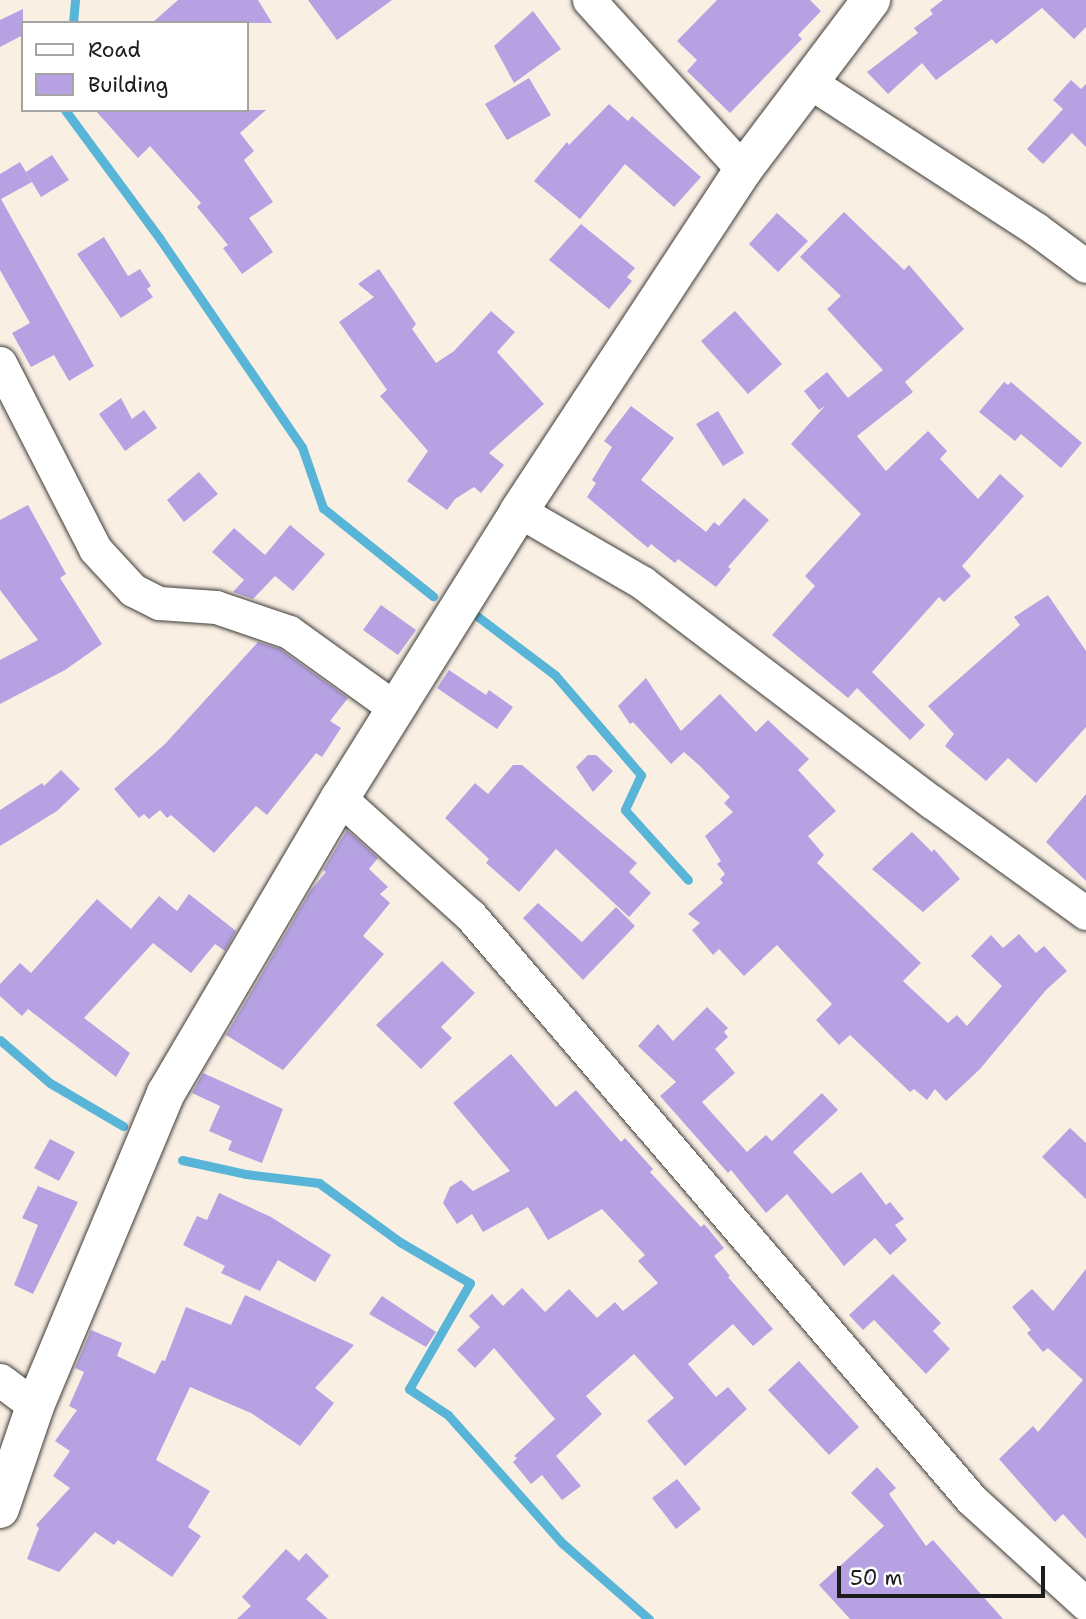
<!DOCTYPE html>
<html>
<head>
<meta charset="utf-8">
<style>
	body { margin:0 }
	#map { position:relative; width:1086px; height:1619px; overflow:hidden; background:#faefe3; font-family:"Shantell Sans",sans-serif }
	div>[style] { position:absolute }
	.stream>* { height:9px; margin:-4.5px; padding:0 4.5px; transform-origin:4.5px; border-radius:4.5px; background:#58b5d7 }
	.building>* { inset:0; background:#b6a2e2 }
	.roads { filter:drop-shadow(0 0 2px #3d3c3a) drop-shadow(0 0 2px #3d3c3a) }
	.street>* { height:33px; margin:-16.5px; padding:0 16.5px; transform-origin:16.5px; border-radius:16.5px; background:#fff }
	.secondary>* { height:38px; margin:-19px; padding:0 19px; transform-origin:19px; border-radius:19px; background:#fff }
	span { translate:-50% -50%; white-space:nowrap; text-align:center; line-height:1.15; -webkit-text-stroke:7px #fff; paint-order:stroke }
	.legend { position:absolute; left:21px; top:21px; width:228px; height:91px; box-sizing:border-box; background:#fff; border:2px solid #a4a4a4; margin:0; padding:9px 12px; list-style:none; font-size:21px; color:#1c1c1c }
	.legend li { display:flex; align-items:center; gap:14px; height:35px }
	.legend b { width:35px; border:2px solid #a4a4a4 }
	.scale { position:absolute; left:837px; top:1566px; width:208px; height:32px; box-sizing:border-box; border:4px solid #1c1c1c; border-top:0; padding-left:9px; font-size:21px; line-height:24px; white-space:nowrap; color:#1c1c1c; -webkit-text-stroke:5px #fff; paint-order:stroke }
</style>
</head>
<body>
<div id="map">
	<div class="stream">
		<div style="left:73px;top:23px;width:23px;rotate:-85deg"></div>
		<div style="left:65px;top:110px;width:160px;rotate:53.6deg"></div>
		<div style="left:160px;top:239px;width:252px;rotate:55.7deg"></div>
		<div style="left:302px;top:447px;width:65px;rotate:71deg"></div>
		<div style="left:323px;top:508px;width:141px;rotate:38.7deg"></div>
		<div style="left:477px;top:616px;width:98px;rotate:37.1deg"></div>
		<div style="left:555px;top:675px;width:132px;rotate:49.3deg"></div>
		<div style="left:641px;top:775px;width:38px;rotate:115deg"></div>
		<div style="left:625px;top:810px;width:94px;rotate:48deg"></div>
		<div style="left:0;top:1040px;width:66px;rotate:40.7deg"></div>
		<div style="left:50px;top:1083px;width:85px;rotate:30.5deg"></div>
		<div style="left:182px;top:1160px;width:66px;rotate:12.3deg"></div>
		<div style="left:246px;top:1174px;width:74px;rotate:7deg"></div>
		<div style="left:319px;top:1183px;width:100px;rotate:36.1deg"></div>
		<div style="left:400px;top:1242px;width:81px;rotate:30.4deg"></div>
		<div style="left:470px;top:1283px;width:122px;rotate:119.9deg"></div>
		<div style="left:409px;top:1389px;width:47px;rotate:33.7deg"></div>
		<div style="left:448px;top:1415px;width:170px;rotate:48.3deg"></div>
		<div style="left:561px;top:1542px;width:117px;rotate:41.2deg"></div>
	</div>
	<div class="building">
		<div style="clip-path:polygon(178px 0,258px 0,272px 23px,152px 23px)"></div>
		<div style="clip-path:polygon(308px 0,392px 0,337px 40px)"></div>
		<div style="clip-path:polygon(717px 0,810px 0,821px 11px,798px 35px,802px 39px,730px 113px,687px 71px,697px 60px,677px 41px)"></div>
		<div style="clip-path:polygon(943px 0,1086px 0,1086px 27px,1074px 39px,1042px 8px,996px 44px,992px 39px,936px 80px,922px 63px,888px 94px,867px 72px,918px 33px,914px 28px,933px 14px,930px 10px)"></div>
		<div style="clip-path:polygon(23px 9px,23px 35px,0 47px,0 20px)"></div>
		<div style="clip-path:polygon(533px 11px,561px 49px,514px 83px,494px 46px)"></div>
		<div style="clip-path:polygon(529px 78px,551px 115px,507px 140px,485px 104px)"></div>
		<div style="clip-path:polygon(1071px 80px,1081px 89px,1086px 84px,1086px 147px,1072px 133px,1043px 164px,1027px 149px,1063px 109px,1053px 100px)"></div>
		<div style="clip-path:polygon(609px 104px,628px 121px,632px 116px,701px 177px,674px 207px,625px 164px,580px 219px,534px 181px,567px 142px,569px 145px)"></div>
		<div style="clip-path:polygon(95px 110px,266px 110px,240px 133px,254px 151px,244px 160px,273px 202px,249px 218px,273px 252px,242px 274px,223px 248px,228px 245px,197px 207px,201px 203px,150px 146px,138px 158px)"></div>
		<div style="clip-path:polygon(52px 155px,69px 180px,41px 197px,26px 172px)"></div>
		<div style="clip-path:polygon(20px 162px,32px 182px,1px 199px,94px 366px,69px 381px,54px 355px,31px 367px,12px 333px,30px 323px,0 270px,0 174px)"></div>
		<div style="clip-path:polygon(844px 212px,904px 270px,909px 265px,964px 329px,905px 382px,913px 392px,857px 436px,886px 471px,928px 431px,947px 451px,940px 459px,978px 499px,1000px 474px,1024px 496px,962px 566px,971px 576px,944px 602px,939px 597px,872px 672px,925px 725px,910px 740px,857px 688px,848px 698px,772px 635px,815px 586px,805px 576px,861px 514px,791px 444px,825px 406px,819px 410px,804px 391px,827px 372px,848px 398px,883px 370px,827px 309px,841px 296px,800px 257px)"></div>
		<div style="clip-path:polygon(777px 213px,808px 241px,778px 272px,749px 244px)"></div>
		<div style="clip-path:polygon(581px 224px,635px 268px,627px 277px,632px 281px,609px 309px,549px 260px)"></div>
		<div style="clip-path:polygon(104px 237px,128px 276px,140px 269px,151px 286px,147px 289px,153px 297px,121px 318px,77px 254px)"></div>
		<div style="clip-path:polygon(379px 269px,416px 324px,412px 329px,436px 363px,454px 351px,491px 311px,515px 332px,497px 352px,544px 404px,489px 453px,504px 465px,481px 493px,474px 487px,455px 499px,447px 510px,407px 481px,428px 451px,380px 396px,387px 390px,339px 322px,374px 297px,358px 284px)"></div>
		<div style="clip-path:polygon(735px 311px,782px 364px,748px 394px,701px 341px)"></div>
		<div style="clip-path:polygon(1004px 382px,1008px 385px,1011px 382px,1082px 443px,1061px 468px,1021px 434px,1015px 441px,979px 412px)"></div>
		<div style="clip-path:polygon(121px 398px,132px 419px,144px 410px,157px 428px,125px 451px,99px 414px)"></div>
		<div style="clip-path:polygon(631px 406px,674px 438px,641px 480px,706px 532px,714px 522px,719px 526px,744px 498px,769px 520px,728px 567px,731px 569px,716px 587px,678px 559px,675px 563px,651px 544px,648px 548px,587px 497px,596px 483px,592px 480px,612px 447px,604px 441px)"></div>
		<div style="clip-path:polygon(718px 411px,744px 453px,723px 466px,696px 424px)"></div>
		<div style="clip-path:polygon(199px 472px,218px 494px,184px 522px,167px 500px)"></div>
		<div style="clip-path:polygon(28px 505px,66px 574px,60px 578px,102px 644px,65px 670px,0 704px,0 660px,38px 640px,0 590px,0 520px)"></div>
		<div style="clip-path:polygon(290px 525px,325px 554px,293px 591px,275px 576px,253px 599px,233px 592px,244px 580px,212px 552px,234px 528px,265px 555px)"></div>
		<div style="clip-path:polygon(1048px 595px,1086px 651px,1086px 727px,1036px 783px,1008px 758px,986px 781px,945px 746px,954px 734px,928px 706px,1020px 625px,1014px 617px)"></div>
		<div style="clip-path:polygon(381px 605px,416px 630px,398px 655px,363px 630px)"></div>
		<div style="clip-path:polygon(258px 642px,280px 649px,348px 698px,330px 721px,341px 728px,322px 757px,316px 753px,267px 815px,256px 806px,214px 853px,171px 815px,167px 818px,160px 810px,149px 819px,144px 814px,139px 818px,114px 789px,165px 744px)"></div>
		<div style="clip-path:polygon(449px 670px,486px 695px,489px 690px,513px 707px,497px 729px,437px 688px)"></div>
		<div style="clip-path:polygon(646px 678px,681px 731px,720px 694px,756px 732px,768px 720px,809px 759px,798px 770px,836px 811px,808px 836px,824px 855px,817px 863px,921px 963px,903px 981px,948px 1023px,957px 1015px,967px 1026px,1002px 986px,971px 956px,991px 935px,1003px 948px,1019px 934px,1036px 953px,1044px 946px,1067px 971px,1046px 990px,980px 1069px,946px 1101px,935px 1089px,927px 1100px,914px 1089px,910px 1092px,850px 1035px,839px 1045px,816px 1020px,832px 1004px,777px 945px,744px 976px,719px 949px,713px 955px,692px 930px,700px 923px,688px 914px,723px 883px,720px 879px,725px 874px,717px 864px,721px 861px,705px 836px,733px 812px,724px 803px,730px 797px,700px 766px,684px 752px,671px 764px,633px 722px,630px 724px,618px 706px)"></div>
		<div style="clip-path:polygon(588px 755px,596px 755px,613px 771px,593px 792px,576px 767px)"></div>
		<div style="clip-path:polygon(513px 765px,522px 765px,637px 863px,629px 872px,651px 893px,629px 917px,556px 849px,519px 892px,486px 863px,489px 859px,445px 818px,475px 783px,488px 794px)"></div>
		<div style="clip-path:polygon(61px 770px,80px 789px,57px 811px,0 846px,0 810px,42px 783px,44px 786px)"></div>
		<div style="clip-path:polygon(1086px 794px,1086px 881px,1046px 842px)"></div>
		<div style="clip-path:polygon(347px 830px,378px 858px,369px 869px,388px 887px,380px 894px,390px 903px,363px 936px,384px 954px,283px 1070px,226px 1035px,311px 890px,326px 872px,323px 870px)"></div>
		<div style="clip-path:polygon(912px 832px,932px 852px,934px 849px,960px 879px,923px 912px,872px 869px)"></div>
		<div style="clip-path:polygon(189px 894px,236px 931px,225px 951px,215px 944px,191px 973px,153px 943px,84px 1018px,130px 1053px,116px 1077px,28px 1009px,22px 1016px,0 996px,0 984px,20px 963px,31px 973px,97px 899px,131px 929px,159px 896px,177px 911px)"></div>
		<div style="clip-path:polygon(538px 903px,582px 942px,616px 907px,635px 926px,583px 980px,523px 918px)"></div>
		<div style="clip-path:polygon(442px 961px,475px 993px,441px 1027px,452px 1038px,421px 1069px,376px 1025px)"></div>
		<div style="clip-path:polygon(707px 1007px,728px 1028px,724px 1032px,728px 1037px,715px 1049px,735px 1073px,702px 1102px,747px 1152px,766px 1135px,772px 1141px,822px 1093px,838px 1110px,793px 1152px,832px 1194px,861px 1172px,886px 1205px,890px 1202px,904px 1219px,895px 1225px,907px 1240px,890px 1255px,875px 1238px,844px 1266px,787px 1194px,766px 1213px,731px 1170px,728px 1173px,660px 1096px,676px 1082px,638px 1046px,658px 1024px,673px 1041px)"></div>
		<div style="clip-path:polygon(511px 1054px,556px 1107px,576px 1090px,621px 1142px,625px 1138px,653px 1169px,650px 1172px,701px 1227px,704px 1224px,724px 1248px,714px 1256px,730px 1276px,728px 1277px,773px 1329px,753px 1346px,733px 1324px,688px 1364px,716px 1397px,728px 1387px,747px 1409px,685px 1466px,647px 1421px,674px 1398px,634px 1354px,586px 1396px,602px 1414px,556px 1456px,581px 1486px,562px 1500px,542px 1475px,531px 1484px,513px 1462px,517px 1458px,514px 1456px,555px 1419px,494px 1348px,475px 1368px,457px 1350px,480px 1327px,469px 1316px,492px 1294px,503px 1306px,522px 1288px,545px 1312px,569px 1289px,597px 1318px,615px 1302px,623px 1311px,658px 1283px,638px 1261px,645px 1255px,602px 1209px,548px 1240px,528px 1207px,483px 1232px,472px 1214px,457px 1224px,443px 1203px,450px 1187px,461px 1180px,473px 1191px,510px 1171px,453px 1103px)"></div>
		<div style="clip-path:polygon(203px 1073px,283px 1109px,262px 1163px,228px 1150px,232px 1141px,209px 1131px,220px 1106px,192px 1093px)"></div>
		<div style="clip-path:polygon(1070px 1128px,1086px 1143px,1086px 1199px,1042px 1157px)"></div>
		<div style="clip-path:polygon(50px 1139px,75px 1152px,59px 1181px,34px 1168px)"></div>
		<div style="clip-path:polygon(38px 1186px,78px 1202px,33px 1294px,14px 1285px,38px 1225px,22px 1218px)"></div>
		<div style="clip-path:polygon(219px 1193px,271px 1217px,331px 1255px,315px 1282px,278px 1260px,260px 1291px,221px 1273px,225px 1266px,183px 1245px,197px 1216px,207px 1220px)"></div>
		<div style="clip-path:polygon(1086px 1269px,1086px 1539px,1063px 1514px,1055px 1522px,999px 1459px,1033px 1426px,1038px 1432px,1083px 1380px,1048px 1348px,1043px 1352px,1027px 1333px,1031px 1330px,1012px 1307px,1032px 1289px,1053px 1311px)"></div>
		<div style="clip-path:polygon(893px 1274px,941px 1323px,933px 1331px,950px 1349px,926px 1374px,874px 1320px,863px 1330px,849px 1315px)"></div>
		<div style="clip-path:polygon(245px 1295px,354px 1345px,315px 1388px,334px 1403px,300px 1446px,251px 1413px,190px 1387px,156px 1460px,210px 1491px,188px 1527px,201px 1536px,172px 1577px,118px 1540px,114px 1545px,95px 1532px,59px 1572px,27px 1559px,39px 1528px,36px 1525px,70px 1488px,53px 1476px,70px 1451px,55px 1441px,77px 1410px,69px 1406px,84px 1372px,75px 1368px,91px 1330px,122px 1343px,117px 1356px,155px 1374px,162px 1360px,165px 1361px,186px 1307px,231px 1325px)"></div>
		<div style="clip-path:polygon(382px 1296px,436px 1332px,426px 1347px,369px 1314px)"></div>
		<div style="clip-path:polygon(799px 1361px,859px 1427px,829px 1455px,768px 1390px)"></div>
		<div style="clip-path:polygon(877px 1467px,896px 1488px,889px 1494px,926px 1546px,933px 1540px,1003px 1619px,850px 1619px,819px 1585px,884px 1526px,851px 1493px)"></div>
		<div style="clip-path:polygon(677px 1479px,701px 1509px,676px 1529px,652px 1498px)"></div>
		<div style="clip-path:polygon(286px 1549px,299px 1561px,306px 1553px,329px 1576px,306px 1599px,328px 1619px,237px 1619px,251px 1606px,242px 1597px)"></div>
	</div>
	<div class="roads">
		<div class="street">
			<div style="left:589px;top:0;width:229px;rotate:47.8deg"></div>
			<div style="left:811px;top:83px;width:268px;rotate:33deg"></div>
			<div style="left:1036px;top:229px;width:62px;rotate:36.5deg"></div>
			<div style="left:0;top:363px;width:209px;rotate:62.9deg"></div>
			<div style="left:95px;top:549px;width:56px;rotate:47.2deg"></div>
			<div style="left:133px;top:590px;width:29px;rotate:27deg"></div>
			<div style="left:159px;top:603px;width:57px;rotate:4deg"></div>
			<div style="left:216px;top:607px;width:77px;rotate:18.9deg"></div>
			<div style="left:289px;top:632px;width:132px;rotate:35.7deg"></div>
			<div style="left:519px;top:511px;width:143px;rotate:30.1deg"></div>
			<div style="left:643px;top:583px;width:363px;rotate:37.2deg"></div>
			<div style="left:932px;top:802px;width:190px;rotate:35.8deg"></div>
			<div style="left:340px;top:798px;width:175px;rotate:42deg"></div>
			<div style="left:470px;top:915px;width:769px;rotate:49.37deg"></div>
			<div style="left:971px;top:1499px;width:156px;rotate:42.4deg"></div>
			<div style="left:0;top:1380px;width:44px;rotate:36.6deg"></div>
		</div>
		<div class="secondary">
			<div style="left:0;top:1509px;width:109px;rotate:-71.2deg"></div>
			<div style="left:35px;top:1406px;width:339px;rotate:-67.3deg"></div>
			<div style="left:166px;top:1093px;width:342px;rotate:-59.5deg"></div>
			<div style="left:340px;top:798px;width:338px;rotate:-58deg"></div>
			<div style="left:519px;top:511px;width:408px;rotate:-56.7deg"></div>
			<div style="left:743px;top:170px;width:213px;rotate:-53deg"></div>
		</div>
	</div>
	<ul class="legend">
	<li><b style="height:9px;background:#fff"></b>Road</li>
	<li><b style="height:19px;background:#b6a2e2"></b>Building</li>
	</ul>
	<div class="scale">50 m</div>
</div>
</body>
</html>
